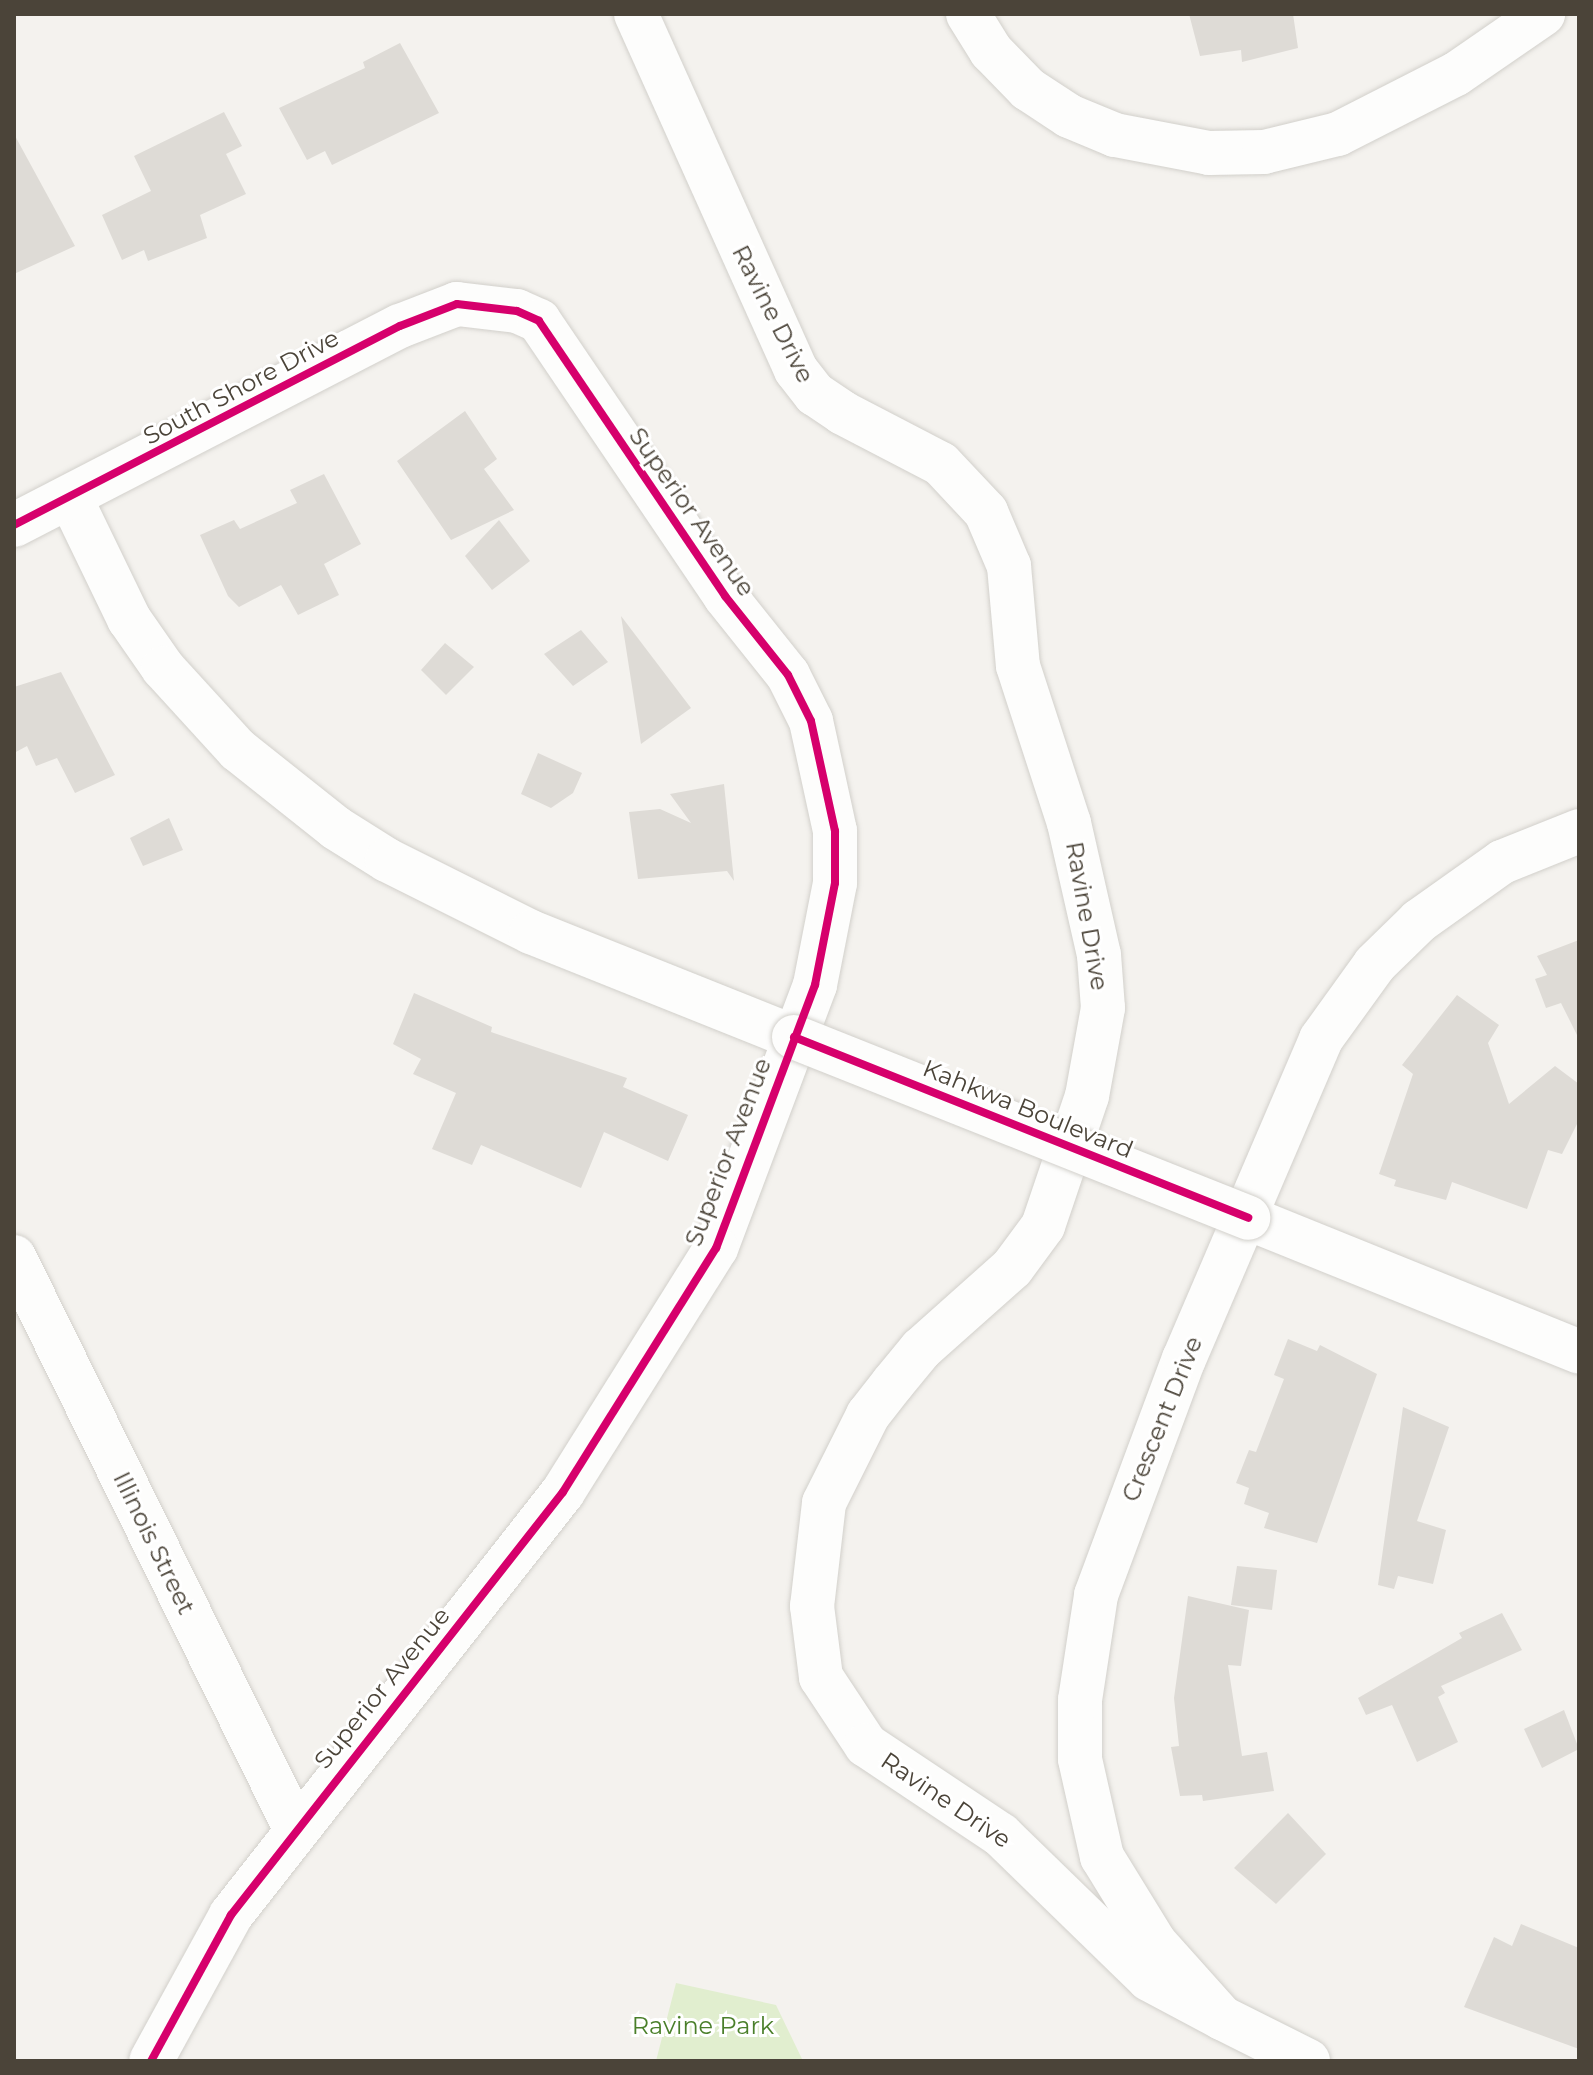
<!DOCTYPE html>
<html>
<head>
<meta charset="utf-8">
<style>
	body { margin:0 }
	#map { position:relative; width:1593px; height:2075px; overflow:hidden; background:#f4f2ee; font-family:Montserrat,sans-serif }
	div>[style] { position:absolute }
	.green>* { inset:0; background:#e1eecf }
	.building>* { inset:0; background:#dedbd6 }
	.roads { filter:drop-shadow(0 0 2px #d2d0cb) drop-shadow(0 0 2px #d2d0cb) }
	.minor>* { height:44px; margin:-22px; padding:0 22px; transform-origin:22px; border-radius:22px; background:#fdfdfc }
	.bridges { filter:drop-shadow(0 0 2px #d2d0cb) drop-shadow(0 0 2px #d2d0cb) }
	.minor-bridge>* { height:44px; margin:-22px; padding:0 22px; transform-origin:22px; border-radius:22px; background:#fdfdfc }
	.cycleway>* { height:8px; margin:-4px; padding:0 4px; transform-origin:4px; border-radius:4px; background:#d6006c }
	span { translate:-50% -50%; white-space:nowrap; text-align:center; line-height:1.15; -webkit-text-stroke:6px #fff; paint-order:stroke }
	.street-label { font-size:24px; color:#4b4439 }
	.park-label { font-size:24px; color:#4a7f2a }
	.frame { position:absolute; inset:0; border:16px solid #4b4439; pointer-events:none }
</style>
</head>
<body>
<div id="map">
	<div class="green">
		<div style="clip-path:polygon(676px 1983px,776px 2005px,803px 2061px,656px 2061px)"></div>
	</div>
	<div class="building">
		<div style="clip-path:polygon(1189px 14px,1293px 14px,1298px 48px,1242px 62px,1241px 50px,1200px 56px)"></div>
		<div style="clip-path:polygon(400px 43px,439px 113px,332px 165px,325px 151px,307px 160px,279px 108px,365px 68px,363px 62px)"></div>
		<div style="clip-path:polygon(224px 112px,242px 146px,226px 154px,246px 194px,200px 215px,207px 238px,148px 261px,144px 250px,122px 260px,102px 215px,151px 191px,134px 156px)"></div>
		<div style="clip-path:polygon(14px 134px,75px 246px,14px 274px)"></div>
		<div style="clip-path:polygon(465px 411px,497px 459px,484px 469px,514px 510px,451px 540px,397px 461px)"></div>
		<div style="clip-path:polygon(324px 474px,361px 544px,324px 564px,339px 595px,298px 615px,281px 585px,239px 607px,228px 596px,200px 535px,234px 520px,240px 529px,297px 503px,290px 490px)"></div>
		<div style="clip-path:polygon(499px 520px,530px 561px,492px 590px,465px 556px)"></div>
		<div style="clip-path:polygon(621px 616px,691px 708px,641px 744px)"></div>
		<div style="clip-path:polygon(581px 630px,608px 662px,573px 686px,544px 654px)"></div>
		<div style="clip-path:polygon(445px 643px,474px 667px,446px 695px,421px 670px)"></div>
		<div style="clip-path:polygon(61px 672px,115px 775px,75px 793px,57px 758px,36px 766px,27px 746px,14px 753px,14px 687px)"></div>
		<div style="clip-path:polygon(538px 753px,582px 773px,573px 793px,551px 808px,521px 794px)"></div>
		<div style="clip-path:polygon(724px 784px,734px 881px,727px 871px,638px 879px,629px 812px,660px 809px,691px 823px,670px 794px)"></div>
		<div style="clip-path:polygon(169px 818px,183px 850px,143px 866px,130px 838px)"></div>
		<div style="clip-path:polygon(1579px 940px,1579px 1039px,1561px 1003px,1546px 1008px,1535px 979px,1547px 975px,1537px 956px)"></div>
		<div style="clip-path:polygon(414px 993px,492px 1027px,491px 1032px,627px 1078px,623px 1087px,688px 1115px,668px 1161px,604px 1132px,581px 1188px,481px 1145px,472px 1165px,432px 1149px,456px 1093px,413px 1074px,421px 1059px,393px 1044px)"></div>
		<div style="clip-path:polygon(1457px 995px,1499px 1025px,1488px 1043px,1509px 1104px,1555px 1066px,1579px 1084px,1579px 1120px,1562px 1154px,1548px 1150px,1527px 1209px,1452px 1182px,1446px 1200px,1394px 1186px,1396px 1180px,1379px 1174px,1413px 1074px,1402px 1065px)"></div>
		<div style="clip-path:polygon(1288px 1339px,1317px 1351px,1320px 1345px,1377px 1374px,1317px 1543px,1264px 1528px,1269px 1513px,1244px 1504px,1249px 1488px,1236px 1483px,1249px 1450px,1256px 1452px,1284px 1379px,1274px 1375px)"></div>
		<div style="clip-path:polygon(1403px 1407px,1449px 1427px,1417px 1521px,1446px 1530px,1433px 1584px,1398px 1576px,1394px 1589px,1378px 1585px)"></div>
		<div style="clip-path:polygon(1237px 1566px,1277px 1570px,1272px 1610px,1231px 1605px)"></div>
		<div style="clip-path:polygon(1188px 1596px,1249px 1610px,1241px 1666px,1228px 1665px,1242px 1756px,1267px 1752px,1274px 1791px,1203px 1801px,1202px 1795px,1180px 1796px,1171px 1747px,1179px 1746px,1174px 1698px)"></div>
		<div style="clip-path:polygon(1502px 1613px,1522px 1650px,1441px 1686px,1445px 1693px,1438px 1697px,1458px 1742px,1417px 1762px,1392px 1705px,1366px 1715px,1358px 1698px,1462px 1638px,1459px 1633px)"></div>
		<div style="clip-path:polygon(1564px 1710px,1579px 1749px,1542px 1768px,1524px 1729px)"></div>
		<div style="clip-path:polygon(1288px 1813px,1326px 1854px,1276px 1904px,1234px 1868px)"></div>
		<div style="clip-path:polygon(1521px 1924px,1579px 1948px,1579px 2049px,1464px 2007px,1494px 1937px,1512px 1946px)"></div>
	</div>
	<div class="roads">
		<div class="minor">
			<div style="left:636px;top:14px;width:390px;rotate:65.8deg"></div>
			<div style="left:796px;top:370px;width:31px;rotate:52deg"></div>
			<div style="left:815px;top:394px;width:34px;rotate:34deg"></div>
			<div style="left:843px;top:413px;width:110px;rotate:27.5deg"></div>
			<div style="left:941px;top:464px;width:66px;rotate:46.8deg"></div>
			<div style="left:986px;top:512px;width:59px;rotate:66.9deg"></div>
			<div style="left:1009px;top:566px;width:100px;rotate:84.9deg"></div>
			<div style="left:1018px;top:666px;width:165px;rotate:72deg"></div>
			<div style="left:1069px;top:823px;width:135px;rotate:77.2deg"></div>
			<div style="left:1099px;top:955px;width:53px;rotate:85.7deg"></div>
			<div style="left:1103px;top:1008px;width:89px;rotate:100.3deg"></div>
			<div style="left:1087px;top:1096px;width:137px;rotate:108.7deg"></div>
			<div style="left:1043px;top:1226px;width:52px;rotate:126.4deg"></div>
			<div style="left:1012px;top:1268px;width:122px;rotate:138.3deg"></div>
			<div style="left:921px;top:1349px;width:44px;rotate:129.5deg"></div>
			<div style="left:893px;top:1383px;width:41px;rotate:128deg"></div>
			<div style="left:868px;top:1415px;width:98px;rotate:116.6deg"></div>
			<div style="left:824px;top:1503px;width:104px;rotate:96.6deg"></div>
			<div style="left:812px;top:1606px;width:72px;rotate:82.8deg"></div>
			<div style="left:821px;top:1677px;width:82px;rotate:56.5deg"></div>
			<div style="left:866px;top:1745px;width:162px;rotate:33.7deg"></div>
			<div style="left:1001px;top:1835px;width:206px;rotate:44.2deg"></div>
			<div style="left:1149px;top:1979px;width:83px;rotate:28.1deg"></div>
			<div style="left:968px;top:14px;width:44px;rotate:58.1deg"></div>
			<div style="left:991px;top:51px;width:53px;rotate:45.8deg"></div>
			<div style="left:1028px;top:89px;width:49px;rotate:33.4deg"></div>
			<div style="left:1069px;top:116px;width:50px;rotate:22.4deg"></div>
			<div style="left:1115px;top:135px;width:96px;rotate:10.8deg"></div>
			<div style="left:1209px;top:153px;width:55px;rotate:-1deg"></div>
			<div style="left:1264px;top:152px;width:76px;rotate:-13.7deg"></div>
			<div style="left:1338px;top:134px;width:132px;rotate:-27deg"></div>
			<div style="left:1456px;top:74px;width:106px;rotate:-34.6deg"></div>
			<div style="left:70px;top:497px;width:136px;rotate:64.2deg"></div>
			<div style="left:129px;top:619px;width:60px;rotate:55.2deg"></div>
			<div style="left:163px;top:668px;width:111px;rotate:47.6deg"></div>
			<div style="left:238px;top:750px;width:125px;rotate:38.5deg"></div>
			<div style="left:336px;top:828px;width:60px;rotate:32.1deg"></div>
			<div style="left:387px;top:860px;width:161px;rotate:26.6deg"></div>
			<div style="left:531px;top:932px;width:283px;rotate:21.8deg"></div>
			<div style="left:14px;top:525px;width:434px;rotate:-27.3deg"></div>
			<div style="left:400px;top:326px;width:61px;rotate:-21.1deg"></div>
			<div style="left:457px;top:304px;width:60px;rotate:6.7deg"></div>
			<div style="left:517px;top:311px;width:24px;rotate:24deg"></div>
			<div style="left:539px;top:321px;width:332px;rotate:55.9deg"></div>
			<div style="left:725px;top:596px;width:101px;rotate:51.4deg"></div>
			<div style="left:788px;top:675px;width:51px;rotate:63.4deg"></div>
			<div style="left:811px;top:721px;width:113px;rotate:77.7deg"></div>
			<div style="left:835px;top:831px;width:52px;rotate:90deg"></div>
			<div style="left:835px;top:883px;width:104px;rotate:101.1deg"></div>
			<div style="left:815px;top:985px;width:281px;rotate:110.6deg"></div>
			<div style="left:716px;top:1248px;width:288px;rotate:122.1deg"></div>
			<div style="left:563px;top:1492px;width:538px;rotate:128.13deg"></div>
			<div style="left:231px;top:1915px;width:166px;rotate:118.7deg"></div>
			<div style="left:1248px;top:1218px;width:357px;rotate:22deg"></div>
			<div style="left:14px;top:1257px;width:636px;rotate:63.8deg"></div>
			<div style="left:1308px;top:2061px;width:96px;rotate:-153.4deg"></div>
			<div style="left:1222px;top:2018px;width:101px;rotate:-131.8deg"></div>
			<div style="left:1155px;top:1943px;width:101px;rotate:-121.6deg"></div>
			<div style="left:1102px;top:1857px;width:100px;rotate:-102.7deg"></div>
			<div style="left:1080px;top:1759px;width:59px;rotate:-90deg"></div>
			<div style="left:1080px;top:1700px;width:106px;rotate:-81.3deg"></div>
			<div style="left:1096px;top:1595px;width:252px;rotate:-69.6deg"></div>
			<div style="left:1184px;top:1359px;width:348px;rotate:-66.8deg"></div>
			<div style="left:1321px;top:1039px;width:92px;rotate:-54.2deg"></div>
			<div style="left:1375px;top:964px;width:62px;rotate:-44.3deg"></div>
			<div style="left:1419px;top:921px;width:102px;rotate:-35.4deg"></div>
			<div style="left:1502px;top:862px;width:83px;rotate:-21.9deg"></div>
		</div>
	</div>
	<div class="bridges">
		<div class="minor-bridge">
			<div style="left:794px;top:1037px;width:489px;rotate:21.7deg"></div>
		</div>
	</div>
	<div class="cycleway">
		<div style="left:14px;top:525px;width:434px;rotate:-27.3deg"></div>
		<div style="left:400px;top:326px;width:61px;rotate:-21.1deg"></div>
		<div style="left:457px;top:304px;width:60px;rotate:6.7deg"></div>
		<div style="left:517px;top:311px;width:24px;rotate:24deg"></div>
		<div style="left:539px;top:321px;width:332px;rotate:55.9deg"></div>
		<div style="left:725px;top:596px;width:101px;rotate:51.4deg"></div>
		<div style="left:788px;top:675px;width:51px;rotate:63.4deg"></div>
		<div style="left:811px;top:721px;width:113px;rotate:77.7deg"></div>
		<div style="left:835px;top:831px;width:52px;rotate:90deg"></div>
		<div style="left:835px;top:883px;width:104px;rotate:101.1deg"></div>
		<div style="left:815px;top:985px;width:281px;rotate:110.6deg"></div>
		<div style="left:716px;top:1248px;width:288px;rotate:122.1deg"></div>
		<div style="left:563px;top:1492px;width:538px;rotate:128.13deg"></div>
		<div style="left:231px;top:1915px;width:166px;rotate:118.7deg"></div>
		<div style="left:794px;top:1037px;width:489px;rotate:21.7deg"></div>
	</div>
	<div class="street-label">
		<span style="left:773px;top:314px;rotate:63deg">Ravine Drive</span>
		<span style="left:241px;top:387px;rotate:-28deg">South Shore Drive</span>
		<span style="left:692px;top:512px;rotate:55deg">Superior Avenue</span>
		<span style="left:1087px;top:916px;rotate:80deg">Ravine Drive</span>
		<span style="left:1028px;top:1109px;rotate:22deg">Kahkwa Boulevard</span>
		<span style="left:728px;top:1152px;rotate:-69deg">Superior Avenue</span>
		<span style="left:1162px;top:1419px;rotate:-68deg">Crescent Drive</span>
		<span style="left:154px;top:1543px;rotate:64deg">Illinois Street</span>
		<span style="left:382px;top:1688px;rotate:-51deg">Superior Avenue</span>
		<span style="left:946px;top:1800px;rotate:34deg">Ravine Drive</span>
	</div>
	<div class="park-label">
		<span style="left:703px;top:2026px">Ravine Park</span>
	</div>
	<div class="frame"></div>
</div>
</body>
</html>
